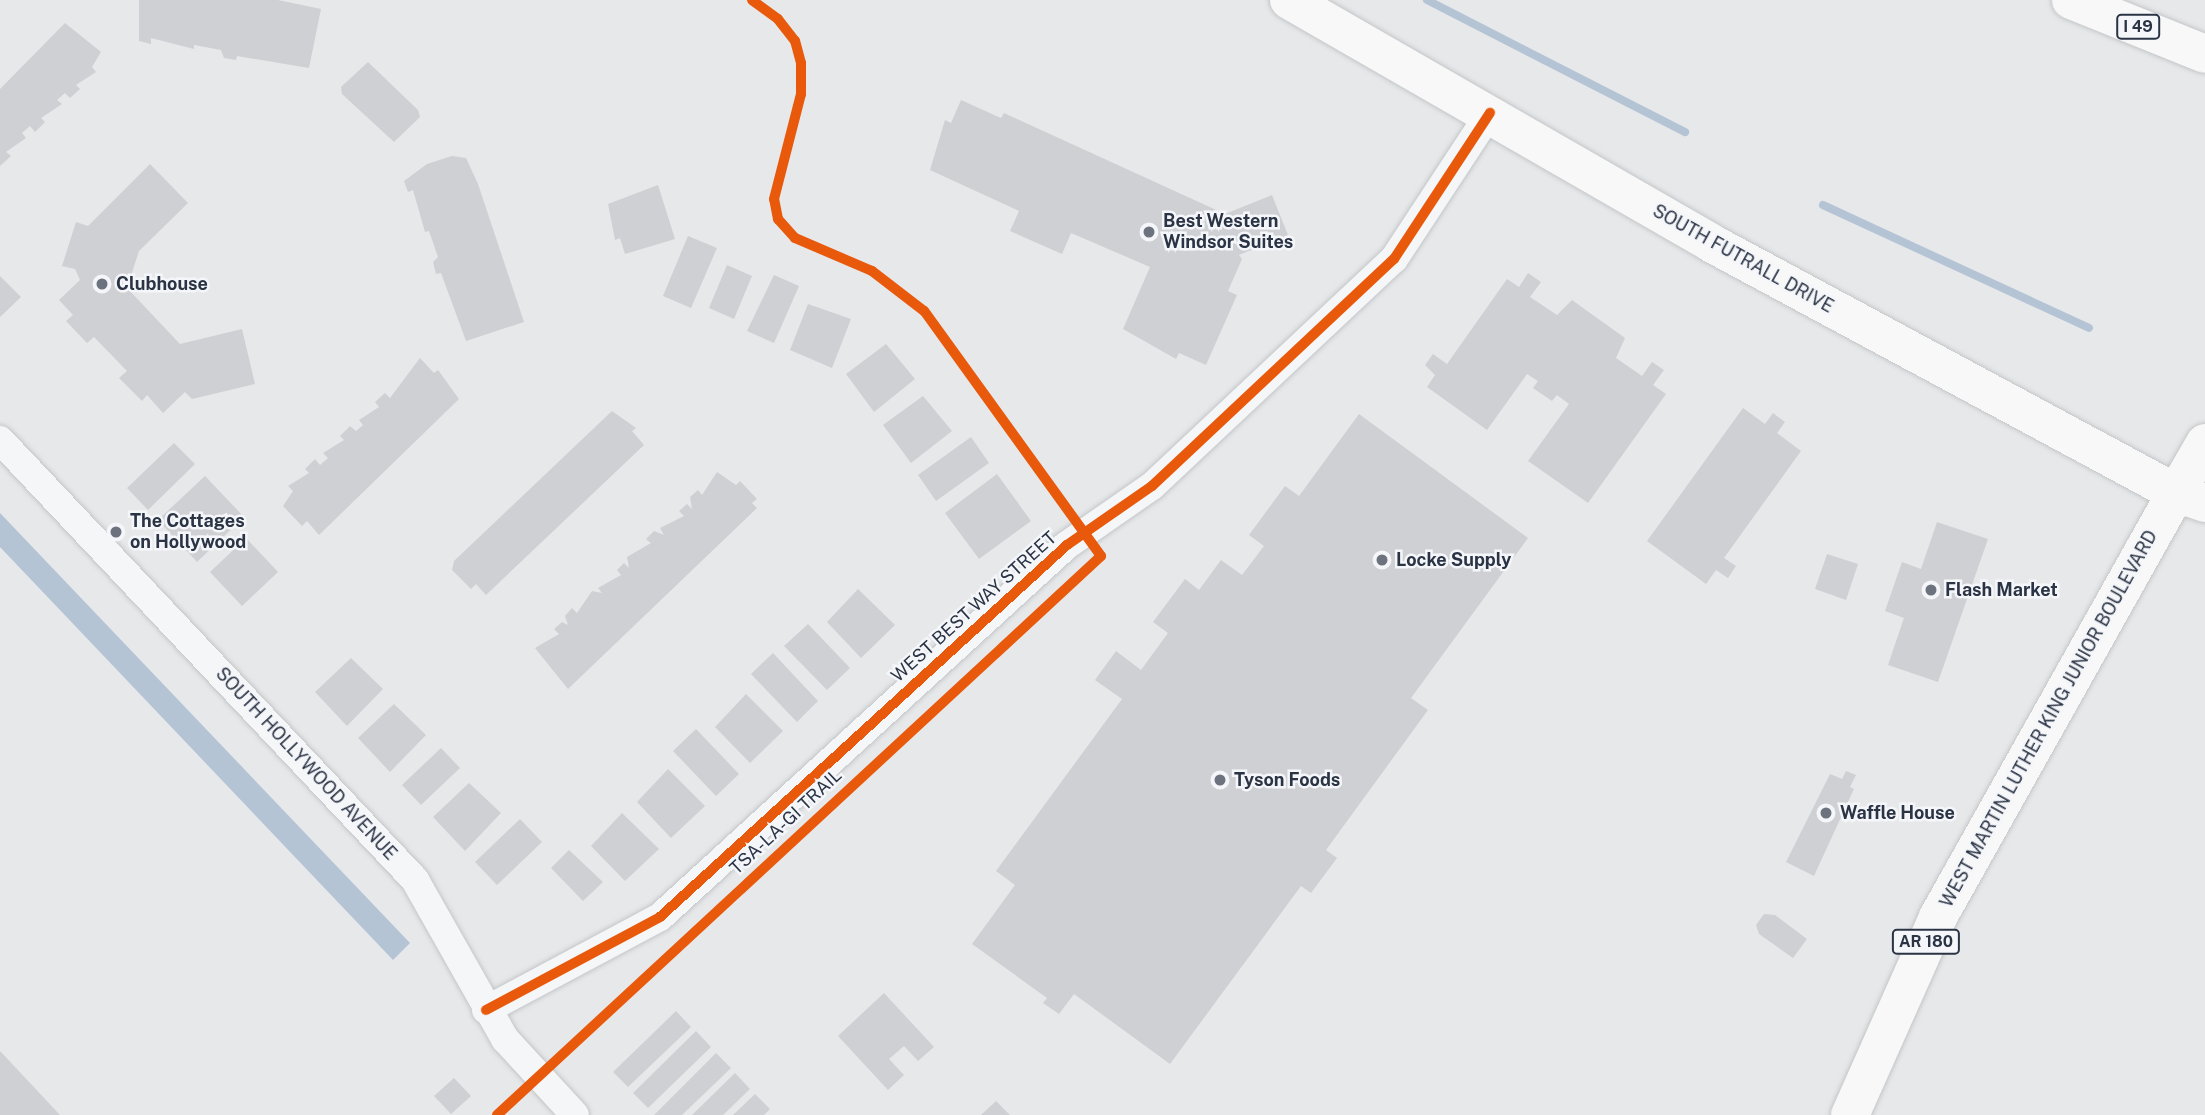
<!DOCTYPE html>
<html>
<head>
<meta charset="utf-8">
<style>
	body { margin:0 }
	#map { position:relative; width:2205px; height:1115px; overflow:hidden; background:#e6e8ea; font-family:"Public Sans",sans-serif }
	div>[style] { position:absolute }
	.water>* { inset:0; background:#b4c4d5 }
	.stream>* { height:8px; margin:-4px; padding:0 4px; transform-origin:4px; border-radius:4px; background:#b4c4d5 }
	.building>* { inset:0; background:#ced0d3 }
	.roads { filter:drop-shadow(0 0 2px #c4c6c8) drop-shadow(0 0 2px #c4c6c8) }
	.minor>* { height:28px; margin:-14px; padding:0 14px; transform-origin:14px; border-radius:14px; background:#f5f6f7 }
	.secondary>* { height:38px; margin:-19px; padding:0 19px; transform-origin:19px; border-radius:19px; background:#f8f8f8 }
	.primary>* { height:38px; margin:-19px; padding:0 19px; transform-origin:19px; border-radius:19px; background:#f8f8f8 }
	.trunk>* { height:38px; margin:-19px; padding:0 19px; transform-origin:19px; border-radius:19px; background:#f8f8f8 }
	.motorway>* { height:38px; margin:-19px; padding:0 19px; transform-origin:19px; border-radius:19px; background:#f8f8f8 }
	.cycleway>* { height:10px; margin:-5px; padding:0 5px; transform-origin:5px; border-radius:5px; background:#e8590c }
	.dots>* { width:19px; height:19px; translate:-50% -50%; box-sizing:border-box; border:4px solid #f4f6f9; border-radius:50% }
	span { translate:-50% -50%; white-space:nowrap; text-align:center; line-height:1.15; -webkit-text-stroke:5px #f4f6f9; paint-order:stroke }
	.shield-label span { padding:2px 5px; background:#f4f6f9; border:2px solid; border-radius:5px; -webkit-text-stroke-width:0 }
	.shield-label { font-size:16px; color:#2b3445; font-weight:700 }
	.poi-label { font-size:18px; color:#2b3445; font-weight:700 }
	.left { translate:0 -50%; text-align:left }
	.street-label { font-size:18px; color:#2b3445 }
</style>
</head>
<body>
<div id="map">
	<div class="water">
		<div style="clip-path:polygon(0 513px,410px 943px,393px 960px,0 547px)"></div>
	</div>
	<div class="stream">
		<div style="left:1427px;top:0;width:290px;rotate:27.1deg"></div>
		<div style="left:1823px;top:205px;width:293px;rotate:24.8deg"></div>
	</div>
	<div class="building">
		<div style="clip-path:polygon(139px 0,278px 0,321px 9px,309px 68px,237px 56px,236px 60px,224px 58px,221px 50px,194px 45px,194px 49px,151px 38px,151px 44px,139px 41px)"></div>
		<div style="clip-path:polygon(65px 23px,101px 52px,92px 67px,96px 72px,76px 85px,80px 89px,70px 98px,65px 93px,57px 100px,62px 104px,41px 118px,45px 122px,35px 132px,30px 126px,22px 133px,26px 138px,6px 152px,11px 156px,0 166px,0 89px)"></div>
		<div style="clip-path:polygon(368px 62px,418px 110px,420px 117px,394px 142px,342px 94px,341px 87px)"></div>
		<div style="clip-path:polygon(961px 100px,1001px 118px,1004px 113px,1225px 214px,1272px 195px,1288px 235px,1239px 255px,1242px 259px,1228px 291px,1237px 295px,1206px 365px,1179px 353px,1176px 359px,1123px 329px,1150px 267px,1071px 233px,1062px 254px,1010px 231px,1019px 211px,930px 170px,945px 120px,951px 123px)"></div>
		<div style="clip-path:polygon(452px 156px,466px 158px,478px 184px,524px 322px,466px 341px,441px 273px,436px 274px,433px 262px,438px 257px,429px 231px,425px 232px,413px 190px,408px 192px,404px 181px,427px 164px)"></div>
		<div style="clip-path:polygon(150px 164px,188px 203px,139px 251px,127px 288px,180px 344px,242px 329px,255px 384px,192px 399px,185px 392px,163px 413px,147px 395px,142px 401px,119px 378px,127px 371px,94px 337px,87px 343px,66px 321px,73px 315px,59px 300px,80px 280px,75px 269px,62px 266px,76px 222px,88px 226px)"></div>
		<div style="clip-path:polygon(658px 185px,675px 239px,625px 254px,620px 238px,615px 240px,608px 204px)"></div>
		<div style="clip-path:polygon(688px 236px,717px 248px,691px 308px,663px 296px)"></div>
		<div style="clip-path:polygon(727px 265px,752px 276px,734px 319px,709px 308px)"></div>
		<div style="clip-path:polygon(1528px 273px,1541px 282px,1530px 297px,1557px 315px,1572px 300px,1625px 338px,1616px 358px,1642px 376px,1652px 362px,1664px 370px,1653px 385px,1666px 394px,1588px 503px,1528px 461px,1569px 404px,1557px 395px,1552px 401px,1533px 388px,1538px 381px,1527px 374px,1487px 430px,1427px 387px,1435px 375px,1425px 365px,1433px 354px,1447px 364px,1507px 279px,1519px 287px)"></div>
		<div style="clip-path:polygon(774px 275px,799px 286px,774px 343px,747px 331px)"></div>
		<div style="clip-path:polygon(0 276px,21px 297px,0 317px)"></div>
		<div style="clip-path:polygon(808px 304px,851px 319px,832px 368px,790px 350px)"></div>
		<div style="clip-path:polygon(886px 344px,915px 379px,874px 412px,846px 374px)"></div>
		<div style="clip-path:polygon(420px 358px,434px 373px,438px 370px,459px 399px,319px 535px,307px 521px,302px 526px,283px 506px,293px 491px,288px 486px,309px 473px,305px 469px,315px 459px,320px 465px,328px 458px,323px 453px,344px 440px,340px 436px,350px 426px,356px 431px,363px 425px,359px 420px,379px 407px,375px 402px,385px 393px,390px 398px)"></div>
		<div style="clip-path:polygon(923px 396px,952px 431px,911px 463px,883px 425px)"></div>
		<div style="clip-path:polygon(1743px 408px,1765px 424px,1773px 413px,1785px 422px,1777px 433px,1801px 451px,1724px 558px,1736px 566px,1728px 578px,1716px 570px,1706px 584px,1647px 541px)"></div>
		<div style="clip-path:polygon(612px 411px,636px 428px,632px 431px,644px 445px,486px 595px,476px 584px,471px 589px,452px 570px,454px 561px)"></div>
		<div style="clip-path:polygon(1359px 414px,1528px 538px,1411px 698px,1428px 710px,1326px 850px,1337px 858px,1311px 893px,1301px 886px,1170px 1064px,1074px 994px,1059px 1014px,1043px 1003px,1047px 998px,972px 944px,1015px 885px,996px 871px,1122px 699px,1095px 680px,1116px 651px,1141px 670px,1168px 633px,1153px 622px,1185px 579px,1199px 590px,1221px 560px,1242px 575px,1264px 546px,1249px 535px,1285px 486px,1299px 496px)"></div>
		<div style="clip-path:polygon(971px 437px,989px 463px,936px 501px,918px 475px)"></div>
		<div style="clip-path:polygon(174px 443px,195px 464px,148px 510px,127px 488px)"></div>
		<div style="clip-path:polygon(717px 472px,736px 485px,740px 481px,757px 499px,752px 503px,757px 508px,568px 689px,535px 648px,559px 634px,554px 629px,562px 622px,568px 625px,565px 616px,572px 608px,577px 613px,592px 591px,602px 593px,598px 588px,621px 575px,617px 570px,624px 563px,629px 568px,627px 557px,651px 543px,646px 539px,654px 531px,664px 535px,660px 528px,684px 516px,679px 511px,687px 504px,692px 509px,690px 497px,698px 490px,702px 495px)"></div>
		<div style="clip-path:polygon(997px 474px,1031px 521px,979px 559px,945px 513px)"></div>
		<div style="clip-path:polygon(205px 476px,244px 517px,197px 562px,158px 520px)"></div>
		<div style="clip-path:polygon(1937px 522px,1988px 539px,1938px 682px,1888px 665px,1904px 618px,1885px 611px,1902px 562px,1921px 569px)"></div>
		<div style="clip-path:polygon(246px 538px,278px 572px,242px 606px,210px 572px)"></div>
		<div style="clip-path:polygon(1827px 554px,1858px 564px,1846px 600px,1815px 589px)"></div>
		<div style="clip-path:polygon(858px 589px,895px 625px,861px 658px,827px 622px)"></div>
		<div style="clip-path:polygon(808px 624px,850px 668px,827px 690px,784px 646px)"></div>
		<div style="clip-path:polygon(773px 653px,818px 701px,797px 722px,751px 674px)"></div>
		<div style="clip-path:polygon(351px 658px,383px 689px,347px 726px,315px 692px)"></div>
		<div style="clip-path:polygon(746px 694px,783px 731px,750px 763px,715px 727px)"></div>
		<div style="clip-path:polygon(394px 704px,426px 735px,390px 772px,358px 738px)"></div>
		<div style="clip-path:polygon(696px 729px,739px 774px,716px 796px,673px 751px)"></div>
		<div style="clip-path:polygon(441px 748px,460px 768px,421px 805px,402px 785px)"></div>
		<div style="clip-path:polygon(668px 769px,705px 806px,671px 838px,637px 802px)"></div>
		<div style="clip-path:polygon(1846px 771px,1856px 775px,1850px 787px,1854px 789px,1814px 876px,1786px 862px,1830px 774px,1842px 779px)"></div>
		<div style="clip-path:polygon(469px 783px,501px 813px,465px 851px,433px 817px)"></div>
		<div style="clip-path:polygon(622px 813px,659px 849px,625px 881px,591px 846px)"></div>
		<div style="clip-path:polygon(520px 819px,542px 842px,497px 885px,475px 862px)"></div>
		<div style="clip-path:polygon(569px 850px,603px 882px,583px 901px,551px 868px)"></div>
		<div style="clip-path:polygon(1764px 914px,1775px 915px,1807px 939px,1793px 958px,1759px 934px,1756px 925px)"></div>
		<div style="clip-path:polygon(884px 993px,934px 1047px,918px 1061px,904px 1046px,889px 1059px,904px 1075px,888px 1090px,838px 1036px)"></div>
		<div style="clip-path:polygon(676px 1011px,691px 1027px,628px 1087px,613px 1072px)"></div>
		<div style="clip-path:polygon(696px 1031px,711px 1047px,648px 1108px,633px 1093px)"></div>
		<div style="clip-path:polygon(0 1051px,60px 1115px,0 1115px)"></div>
		<div style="clip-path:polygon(716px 1053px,731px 1068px,682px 1115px,654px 1115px)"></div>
		<div style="clip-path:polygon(735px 1073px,750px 1089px,723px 1115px,692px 1115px)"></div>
		<div style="clip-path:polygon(454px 1078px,471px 1096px,451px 1114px,434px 1096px)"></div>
		<div style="clip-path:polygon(755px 1094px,770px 1109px,764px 1115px,733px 1115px)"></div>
		<div style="clip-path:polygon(996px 1101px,1010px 1115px,981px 1115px)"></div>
	</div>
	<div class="roads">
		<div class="minor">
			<div style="left:0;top:440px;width:605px;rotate:46.67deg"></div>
			<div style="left:415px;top:880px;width:183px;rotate:60.5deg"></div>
			<div style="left:505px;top:1039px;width:103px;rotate:47.4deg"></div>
			<div style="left:486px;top:1010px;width:197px;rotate:-28.1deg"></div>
			<div style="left:660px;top:917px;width:551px;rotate:-42.43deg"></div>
			<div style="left:1067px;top:545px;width:103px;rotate:-34.8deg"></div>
			<div style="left:1152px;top:486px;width:332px;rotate:-43.2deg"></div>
			<div style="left:1394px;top:259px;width:175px;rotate:-56.7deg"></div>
		</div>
		<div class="secondary">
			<div style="left:1289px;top:0;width:487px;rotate:29.9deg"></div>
			<div style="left:1711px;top:243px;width:528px;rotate:28.26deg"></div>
		</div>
		<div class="primary">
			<div style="left:1850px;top:1115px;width:217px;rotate:-66deg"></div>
			<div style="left:1938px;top:917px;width:486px;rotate:-60.7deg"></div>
		</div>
		<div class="trunk">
			<div style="left:2205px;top:443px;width:58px;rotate:120.1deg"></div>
			<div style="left:2176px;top:493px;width:31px;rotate:19deg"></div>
		</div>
		<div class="motorway">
			<div style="left:2071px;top:0;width:144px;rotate:21.9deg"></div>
		</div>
	</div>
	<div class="cycleway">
		<div style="left:486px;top:1010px;width:197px;rotate:-28.1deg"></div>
		<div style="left:660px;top:917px;width:551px;rotate:-42.43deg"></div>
		<div style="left:1067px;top:545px;width:103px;rotate:-34.8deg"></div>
		<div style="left:1152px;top:486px;width:332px;rotate:-43.2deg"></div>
		<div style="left:1394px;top:259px;width:175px;rotate:-56.7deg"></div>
		<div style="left:497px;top:1115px;width:823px;rotate:-42.78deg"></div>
		<div style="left:1101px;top:556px;width:302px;rotate:-125.8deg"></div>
		<div style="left:924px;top:311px;width:66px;rotate:-142.4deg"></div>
		<div style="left:872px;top:271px;width:84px;rotate:-156.8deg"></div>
		<div style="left:795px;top:238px;width:25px;rotate:-132deg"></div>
		<div style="left:778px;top:219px;width:20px;rotate:-101deg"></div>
		<div style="left:774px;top:199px;width:108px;rotate:-75.6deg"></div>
		<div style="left:801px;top:94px;width:31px;rotate:-90deg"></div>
		<div style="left:801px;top:63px;width:23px;rotate:-105deg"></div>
		<div style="left:795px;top:41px;width:28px;rotate:-128deg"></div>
		<div style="left:778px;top:19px;width:32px;rotate:-144deg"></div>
	</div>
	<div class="dots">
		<div style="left:1149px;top:232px;background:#6c737f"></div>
		<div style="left:102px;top:284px;background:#6c737f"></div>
		<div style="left:116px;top:532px;background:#6c737f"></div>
		<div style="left:1382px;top:560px;background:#6c737f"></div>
		<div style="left:1931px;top:590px;background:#6c737f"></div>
		<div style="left:1220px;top:780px;background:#6c737f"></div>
		<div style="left:1826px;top:813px;background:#6c737f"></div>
	</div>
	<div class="shield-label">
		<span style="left:2138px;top:27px">I 49</span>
		<span style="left:1926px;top:942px">AR 180</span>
	</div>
	<div class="poi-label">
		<span class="left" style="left:1163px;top:232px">Best Western<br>Windsor Suites</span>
		<span class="left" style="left:116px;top:284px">Clubhouse</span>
		<span class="left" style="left:130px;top:532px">The Cottages<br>on Hollywood</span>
		<span class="left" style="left:1396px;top:560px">Locke Supply</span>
		<span class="left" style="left:1945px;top:590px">Flash Market</span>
		<span class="left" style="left:1234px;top:780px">Tyson Foods</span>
		<span class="left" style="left:1840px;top:813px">Waffle House</span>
	</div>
	<div class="street-label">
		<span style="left:1743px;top:259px;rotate:29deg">SOUTH FUTRALL DRIVE</span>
		<span style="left:974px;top:607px;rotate:-42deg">WEST BEST WAY STREET</span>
		<span style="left:2049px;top:719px;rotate:-61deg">WEST MARTIN LUTHER KING JUNIOR BOULEVARD</span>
		<span style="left:306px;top:764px;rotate:47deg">SOUTH HOLLYWOOD AVENUE</span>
		<span style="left:786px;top:822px;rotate:-43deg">TSA-LA-GI TRAIL</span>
	</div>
</div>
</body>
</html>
